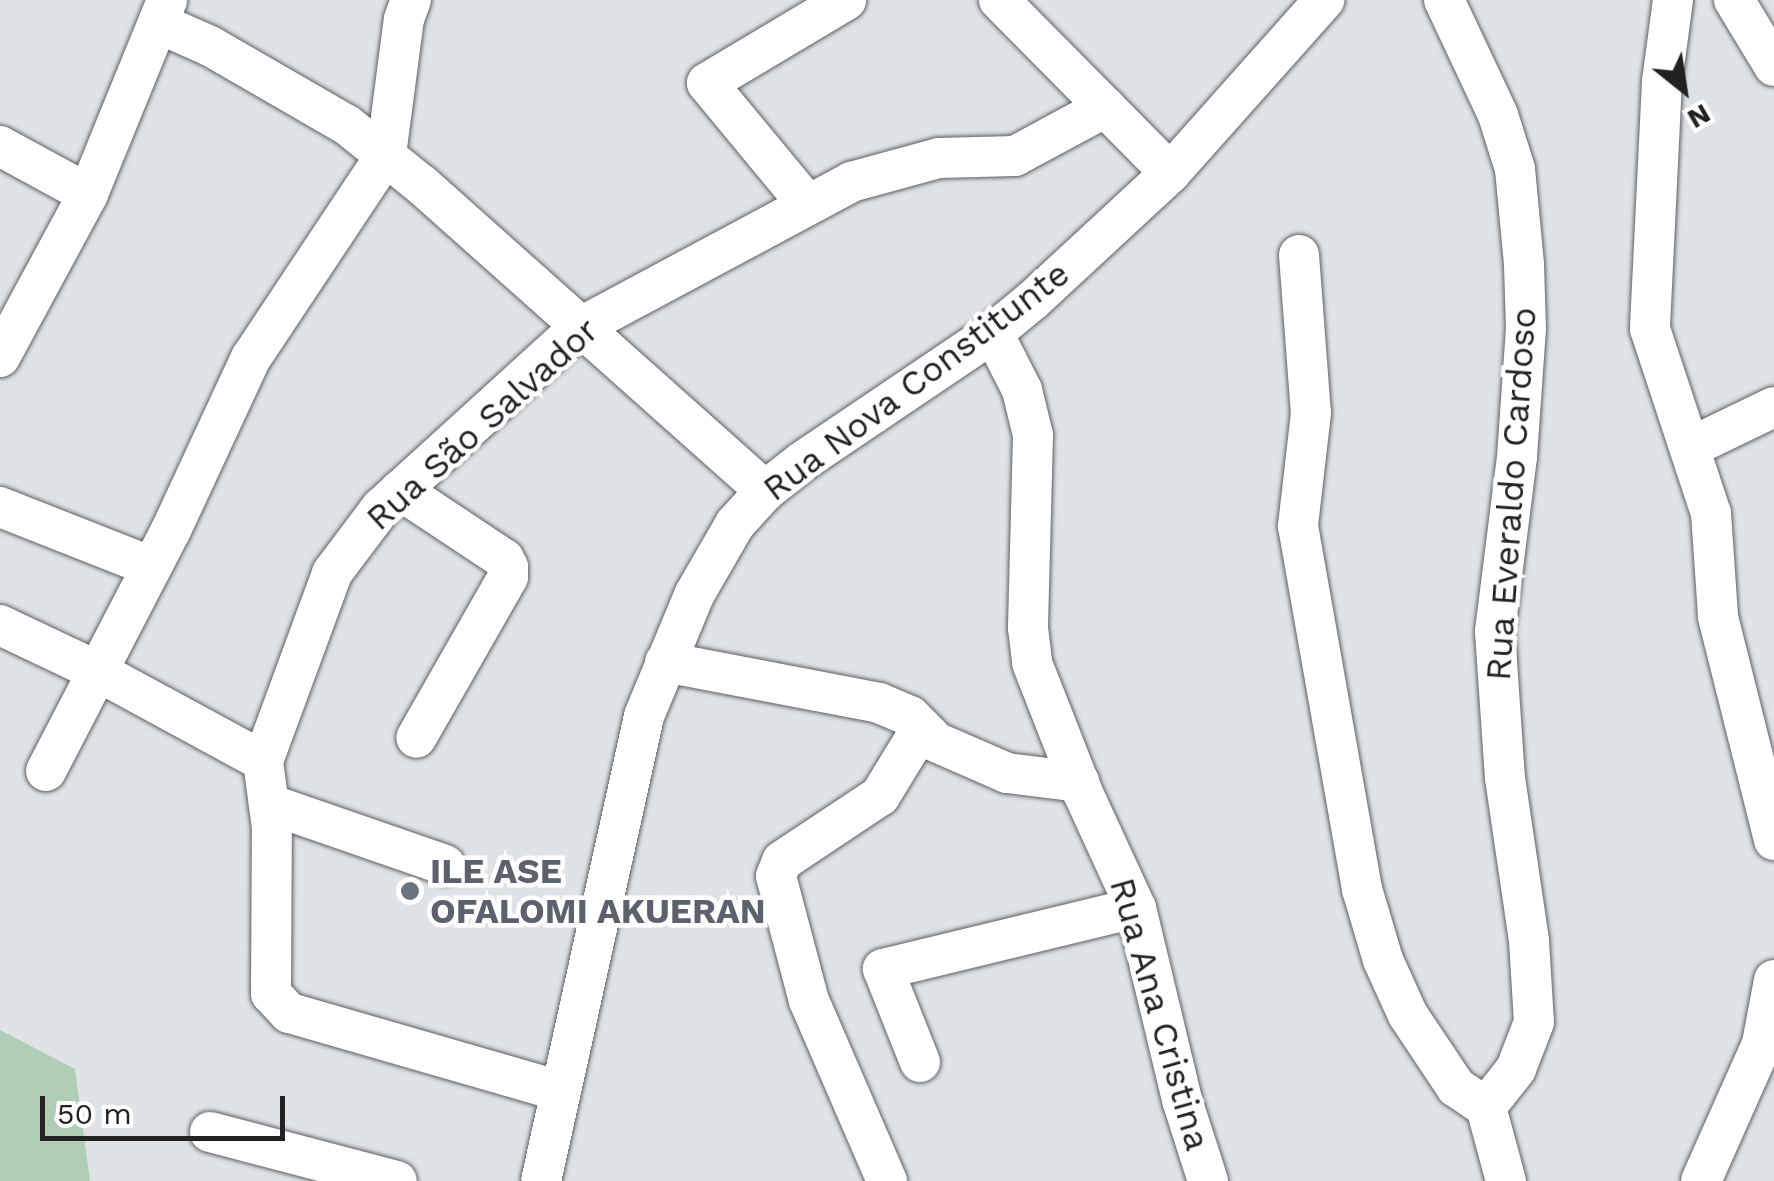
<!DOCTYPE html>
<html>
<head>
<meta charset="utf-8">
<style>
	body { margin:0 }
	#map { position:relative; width:1774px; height:1181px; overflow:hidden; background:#e0e3e6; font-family:"Work Sans",sans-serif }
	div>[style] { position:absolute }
	.green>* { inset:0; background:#b0ceb5 }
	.roads { filter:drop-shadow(0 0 2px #5d5f62) drop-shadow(0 0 2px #5d5f62) }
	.minor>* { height:40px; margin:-20px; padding:0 20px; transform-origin:20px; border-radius:20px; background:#fff }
	.dots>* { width:28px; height:28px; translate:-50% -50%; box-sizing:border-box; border:5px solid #fff; border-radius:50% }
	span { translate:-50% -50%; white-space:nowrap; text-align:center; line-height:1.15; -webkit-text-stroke:9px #fff; paint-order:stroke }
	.street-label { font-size:35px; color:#222223 }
	.worship-label { font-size:35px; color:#5b616d; font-weight:700 }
	.left { translate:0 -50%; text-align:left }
	.north { position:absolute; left:1634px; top:40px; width:100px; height:100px; -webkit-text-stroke:8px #fff; paint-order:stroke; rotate:150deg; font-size:28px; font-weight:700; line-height:40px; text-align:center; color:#222223 }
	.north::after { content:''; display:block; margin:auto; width:35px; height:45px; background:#222223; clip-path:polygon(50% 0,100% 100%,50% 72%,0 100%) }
	.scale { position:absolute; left:40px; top:1096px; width:245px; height:45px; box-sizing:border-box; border:5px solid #222223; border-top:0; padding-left:12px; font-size:30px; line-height:35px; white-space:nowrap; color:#222223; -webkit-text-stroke:8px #fff; paint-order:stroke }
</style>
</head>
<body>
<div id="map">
	<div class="green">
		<div style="clip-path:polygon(0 1030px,75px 1069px,90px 1181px,0 1181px)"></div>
	</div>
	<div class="roads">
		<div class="minor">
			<div style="left:999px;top:0;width:243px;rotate:45.3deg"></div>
			<div style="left:1444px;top:0;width:127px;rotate:64.8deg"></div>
			<div style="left:1498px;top:115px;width:57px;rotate:72.5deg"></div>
			<div style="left:1515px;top:169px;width:96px;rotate:84.6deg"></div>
			<div style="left:1524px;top:265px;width:63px;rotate:88.2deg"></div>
			<div style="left:1526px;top:328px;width:129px;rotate:94deg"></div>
			<div style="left:1517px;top:457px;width:176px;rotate:97.2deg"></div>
			<div style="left:1495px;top:632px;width:146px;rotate:86.1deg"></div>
			<div style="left:1505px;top:778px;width:165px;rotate:81.6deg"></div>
			<div style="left:1529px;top:941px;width:81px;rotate:86.5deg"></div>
			<div style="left:1534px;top:1022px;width:50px;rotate:111deg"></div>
			<div style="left:1516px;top:1069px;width:48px;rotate:128.3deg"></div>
			<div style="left:1673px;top:0;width:82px;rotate:97.7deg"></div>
			<div style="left:1662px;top:81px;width:248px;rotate:92.8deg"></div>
			<div style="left:1650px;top:329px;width:194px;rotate:71.7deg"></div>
			<div style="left:1711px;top:513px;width:104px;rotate:86.1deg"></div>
			<div style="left:1718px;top:617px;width:230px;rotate:75.9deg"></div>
			<div style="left:1734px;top:0;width:77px;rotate:58.8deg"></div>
			<div style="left:158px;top:23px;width:57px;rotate:23.9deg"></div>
			<div style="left:210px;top:46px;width:158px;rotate:30deg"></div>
			<div style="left:347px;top:125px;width:96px;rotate:38.7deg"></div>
			<div style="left:422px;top:185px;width:460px;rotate:41.7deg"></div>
			<div style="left:0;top:146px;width:100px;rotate:28.6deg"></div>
			<div style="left:807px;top:204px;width:157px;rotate:-129.6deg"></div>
			<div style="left:707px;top:83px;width:162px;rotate:-30.8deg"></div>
			<div style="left:1299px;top:255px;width:158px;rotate:85.7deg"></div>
			<div style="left:1311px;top:413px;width:114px;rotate:96.6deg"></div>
			<div style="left:1298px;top:526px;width:369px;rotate:80deg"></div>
			<div style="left:1362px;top:889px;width:74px;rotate:73.5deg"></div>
			<div style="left:1383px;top:960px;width:60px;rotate:65.6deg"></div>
			<div style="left:1408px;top:1015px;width:87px;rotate:56.3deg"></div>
			<div style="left:1456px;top:1087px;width:36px;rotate:34deg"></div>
			<div style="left:993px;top:333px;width:64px;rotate:63deg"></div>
			<div style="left:1022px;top:390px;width:46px;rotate:76.3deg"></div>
			<div style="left:1033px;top:435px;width:193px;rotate:91.5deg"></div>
			<div style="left:1028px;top:628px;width:35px;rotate:83deg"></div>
			<div style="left:1032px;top:663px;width:140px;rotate:68.6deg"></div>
			<div style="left:1083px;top:793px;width:127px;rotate:65.3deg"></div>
			<div style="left:1136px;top:908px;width:197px;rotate:76.5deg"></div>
			<div style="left:1182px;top:1100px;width:85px;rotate:72.2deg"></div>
			<div style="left:0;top:357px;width:185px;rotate:-61.6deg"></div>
			<div style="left:88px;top:194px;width:209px;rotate:-67.8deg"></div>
			<div style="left:1691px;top:447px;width:92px;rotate:-25.7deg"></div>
			<div style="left:400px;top:490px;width:125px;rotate:33.6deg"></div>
			<div style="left:504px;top:559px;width:9px;rotate:63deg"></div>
			<div style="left:508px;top:567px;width:10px;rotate:90deg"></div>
			<div style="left:508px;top:577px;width:185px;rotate:119.7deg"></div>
			<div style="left:0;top:507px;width:163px;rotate:21.5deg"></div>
			<div style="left:0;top:625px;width:107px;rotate:25.4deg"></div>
			<div style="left:97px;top:671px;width:189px;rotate:28.5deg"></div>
			<div style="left:665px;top:662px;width:218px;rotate:10.8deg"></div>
			<div style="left:879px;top:703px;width:34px;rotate:23deg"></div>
			<div style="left:910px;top:716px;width:30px;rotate:45deg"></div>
			<div style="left:46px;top:771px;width:271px;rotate:-62.6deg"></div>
			<div style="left:171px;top:530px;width:190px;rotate:-65.1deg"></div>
			<div style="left:251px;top:358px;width:244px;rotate:-56.4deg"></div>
			<div style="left:386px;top:155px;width:137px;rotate:-82.5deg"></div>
			<div style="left:404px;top:19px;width:20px;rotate:-70deg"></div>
			<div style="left:269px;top:804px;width:186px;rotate:19.1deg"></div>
			<div style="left:920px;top:1062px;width:100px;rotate:-111.7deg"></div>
			<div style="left:883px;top:969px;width:260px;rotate:-13.6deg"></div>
			<div style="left:560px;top:1091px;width:282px;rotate:-163.9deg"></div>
			<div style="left:289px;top:1013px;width:26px;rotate:-133deg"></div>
			<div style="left:271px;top:994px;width:166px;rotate:-89.7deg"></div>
			<div style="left:272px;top:828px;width:68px;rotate:-97.7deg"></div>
			<div style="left:263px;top:761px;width:200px;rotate:-69.8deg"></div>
			<div style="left:332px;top:573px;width:81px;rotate:-53deg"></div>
			<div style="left:381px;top:508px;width:268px;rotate:-42.3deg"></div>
			<div style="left:579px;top:328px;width:309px;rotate:-28.2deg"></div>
			<div style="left:851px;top:182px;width:91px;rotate:-15.3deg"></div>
			<div style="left:939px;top:158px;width:76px;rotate:-1.5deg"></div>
			<div style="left:1015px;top:156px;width:103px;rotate:-28.3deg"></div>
			<div style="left:1486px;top:1107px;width:77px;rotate:74.9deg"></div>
			<div style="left:210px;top:1132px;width:193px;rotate:14.7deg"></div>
			<div style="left:541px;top:1181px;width:476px;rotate:-77.5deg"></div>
			<div style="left:644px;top:716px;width:131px;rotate:-67.5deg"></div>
			<div style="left:694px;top:595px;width:82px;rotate:-60deg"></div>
			<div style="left:735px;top:524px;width:45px;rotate:-47.7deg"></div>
			<div style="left:765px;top:491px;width:48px;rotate:-38.3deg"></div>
			<div style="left:803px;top:461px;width:229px;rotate:-34deg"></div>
			<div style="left:993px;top:333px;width:52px;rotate:-39.5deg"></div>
			<div style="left:1033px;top:300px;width:187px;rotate:-42.8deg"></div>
			<div style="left:1170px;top:173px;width:232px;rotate:-48.3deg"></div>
			<div style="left:887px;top:1181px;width:196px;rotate:-113.4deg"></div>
			<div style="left:809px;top:1001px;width:129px;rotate:-104.8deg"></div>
			<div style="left:776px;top:876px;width:16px;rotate:-68deg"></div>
			<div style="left:782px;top:861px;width:118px;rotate:-33.6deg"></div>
			<div style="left:880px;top:796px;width:63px;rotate:-58.6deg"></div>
			<div style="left:913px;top:742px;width:11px;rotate:-34deg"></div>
			<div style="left:922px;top:736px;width:93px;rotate:23.5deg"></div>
			<div style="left:1007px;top:773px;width:73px;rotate:7.1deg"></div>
			<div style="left:1701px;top:1181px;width:150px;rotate:-66deg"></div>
			<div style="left:1762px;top:1044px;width:65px;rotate:-79.4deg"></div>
		</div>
	</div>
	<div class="dots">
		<div style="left:410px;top:891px;background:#6b7280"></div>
	</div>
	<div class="street-label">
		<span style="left:916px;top:381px;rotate:-37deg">Rua Nova Constitunte</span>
		<span style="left:482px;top:424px;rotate:-42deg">Rua São Salvador</span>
		<span style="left:1511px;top:494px;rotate:-86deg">Rua Everaldo Cardoso</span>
		<span style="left:1160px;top:1014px;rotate:74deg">Rua Ana Cristina</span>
	</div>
	<div class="worship-label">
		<span class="left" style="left:430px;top:891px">ILE ASE<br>OFALOMI AKUERAN</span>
	</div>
	<div class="north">N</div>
	<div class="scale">50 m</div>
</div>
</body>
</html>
